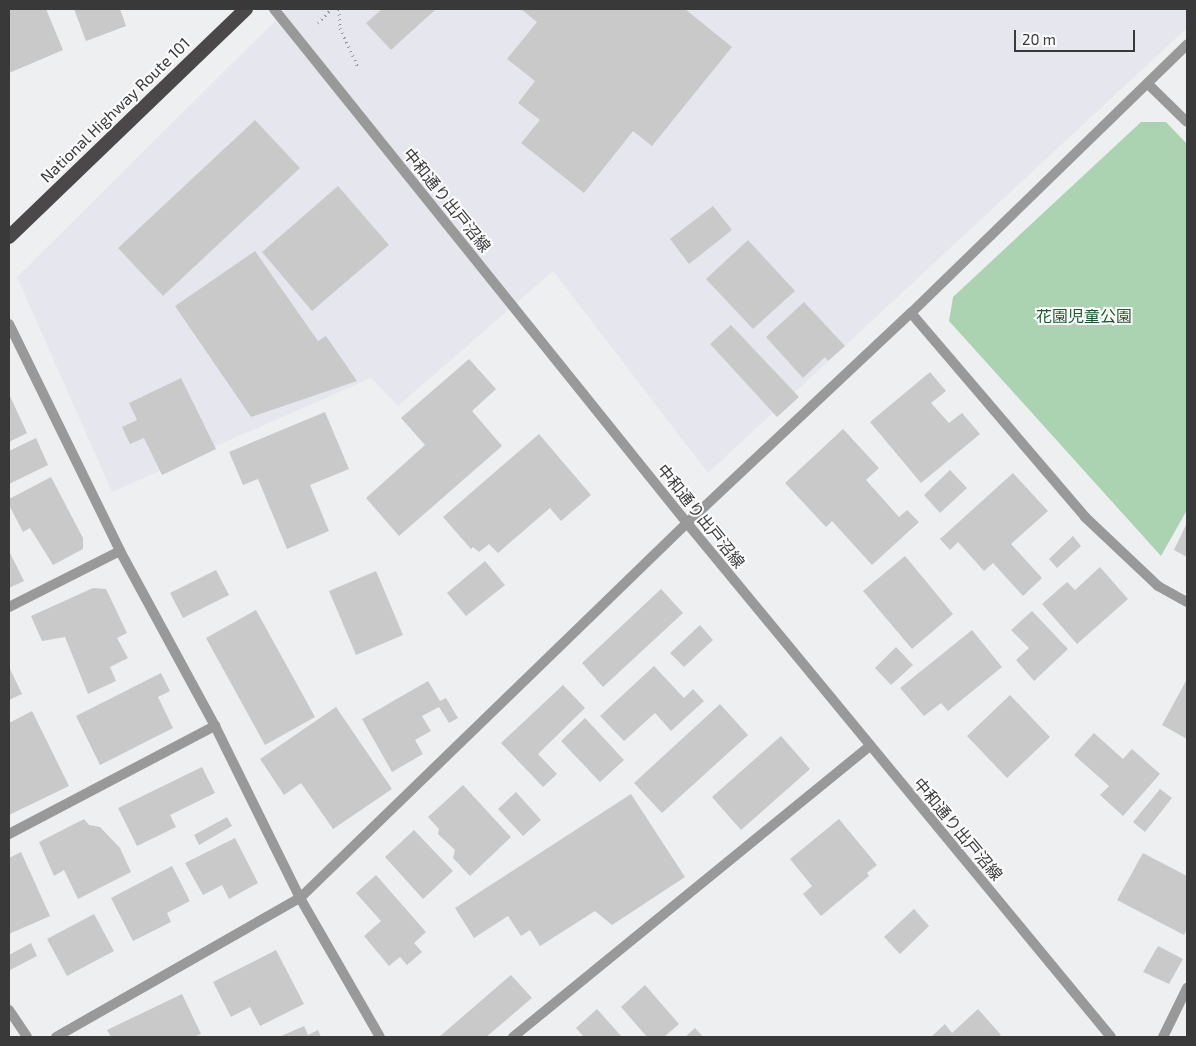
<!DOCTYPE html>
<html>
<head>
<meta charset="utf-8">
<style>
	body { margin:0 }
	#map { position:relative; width:1196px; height:1046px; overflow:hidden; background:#eeeff0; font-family:"Exo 2","Noto Sans JP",sans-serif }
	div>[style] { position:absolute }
	.built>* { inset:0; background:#e6e6ef }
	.green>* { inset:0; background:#acd3b1 }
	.building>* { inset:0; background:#c9c9ca }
	.path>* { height:3px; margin-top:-1.5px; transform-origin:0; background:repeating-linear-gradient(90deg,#98999a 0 1px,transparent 0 5px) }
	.service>* { height:10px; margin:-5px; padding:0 5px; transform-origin:5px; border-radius:5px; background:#9a9999 }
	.minor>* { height:10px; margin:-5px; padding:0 5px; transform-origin:5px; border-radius:5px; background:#9a9999 }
	.tertiary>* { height:10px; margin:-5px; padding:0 5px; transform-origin:5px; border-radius:5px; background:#9a9999 }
	.trunk>* { height:14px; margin:-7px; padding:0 7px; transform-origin:7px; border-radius:7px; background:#4a4848 }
	span { translate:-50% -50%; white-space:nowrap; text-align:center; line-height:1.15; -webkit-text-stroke:4px #fcfcfd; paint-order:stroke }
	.street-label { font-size:16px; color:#39393a }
	.park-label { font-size:16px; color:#195a2a }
	.frame { position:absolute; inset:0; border:10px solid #39393a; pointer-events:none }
	.scale { position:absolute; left:1014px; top:30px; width:121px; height:22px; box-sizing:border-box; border:2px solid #39393a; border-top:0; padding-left:6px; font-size:15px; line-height:18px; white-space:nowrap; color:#39393a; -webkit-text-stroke:4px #fcfcfd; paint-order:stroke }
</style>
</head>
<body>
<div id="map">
	<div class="built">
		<div style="clip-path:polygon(287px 9px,1187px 9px,1187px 28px,708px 473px,553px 271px,398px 406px,371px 378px,112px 492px,17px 277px)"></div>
	</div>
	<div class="green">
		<div style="clip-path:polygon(1141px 122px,1166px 122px,1187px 144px,1187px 510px,1161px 556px,949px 321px,953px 297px)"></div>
	</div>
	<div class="building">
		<div style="clip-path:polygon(15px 9px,46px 9px,63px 50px,9px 73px,9px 11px)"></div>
		<div style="clip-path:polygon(74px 9px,120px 9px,126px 26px,86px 41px)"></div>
		<div style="clip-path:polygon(382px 9px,436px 9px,391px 50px,366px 23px)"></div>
		<div style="clip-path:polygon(521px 9px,685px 9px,732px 47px,652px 146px,633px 131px,584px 193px,521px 143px,540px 120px,518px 103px,535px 81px,507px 59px,537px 22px)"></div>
		<div style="clip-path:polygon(255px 120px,300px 168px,163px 296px,118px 248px)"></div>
		<div style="clip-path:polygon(338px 186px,389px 245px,312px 311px,262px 252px)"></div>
		<div style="clip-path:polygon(713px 206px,732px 230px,689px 264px,670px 239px)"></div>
		<div style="clip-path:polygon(748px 240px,795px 291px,753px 329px,706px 279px)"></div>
		<div style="clip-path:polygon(255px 251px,318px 341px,326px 336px,357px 381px,251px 417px,175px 306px)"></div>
		<div style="clip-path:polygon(804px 302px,845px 346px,828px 361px,825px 357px,803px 378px,766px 337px)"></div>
		<div style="clip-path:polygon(731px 325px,799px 397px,777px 417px,710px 344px)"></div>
		<div style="clip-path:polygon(469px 359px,496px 389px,472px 411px,502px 446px,399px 536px,366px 498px,425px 445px,401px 418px)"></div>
		<div style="clip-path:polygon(930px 372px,946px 391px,931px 403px,949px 423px,962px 413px,980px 434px,921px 483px,870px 422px)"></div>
		<div style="clip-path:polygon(181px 378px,216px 449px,162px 475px,144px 438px,130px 444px,122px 427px,137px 420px,129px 403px)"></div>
		<div style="clip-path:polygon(9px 394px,27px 433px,9px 442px)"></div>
		<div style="clip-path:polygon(325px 412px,349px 469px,310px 485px,329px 531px,287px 549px,258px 479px,243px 485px,229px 452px)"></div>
		<div style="clip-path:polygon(843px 429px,879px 468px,866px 480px,899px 517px,907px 510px,919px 522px,872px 565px,832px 521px,826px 527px,785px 483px)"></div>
		<div style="clip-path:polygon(539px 434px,591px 495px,561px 521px,550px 508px,498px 553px,489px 544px,479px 552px,473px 547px,471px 549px,443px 517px)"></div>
		<div style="clip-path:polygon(36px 438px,48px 465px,9px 484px,9px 451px)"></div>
		<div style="clip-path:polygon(950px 470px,967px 488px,940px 513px,924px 495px)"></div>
		<div style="clip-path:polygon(1013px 473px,1048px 511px,1011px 544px,1042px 578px,1023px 596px,993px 563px,984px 571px,958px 542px,950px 550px,940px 539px)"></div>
		<div style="clip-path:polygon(51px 477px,83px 538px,83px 549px,53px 565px,30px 528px,23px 532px,9px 505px,9px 499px)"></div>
		<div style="clip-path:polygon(1187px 523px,1187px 557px,1174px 550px)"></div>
		<div style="clip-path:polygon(1073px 536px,1081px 546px,1057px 568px,1049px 559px)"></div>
		<div style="clip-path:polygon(9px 551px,24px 581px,9px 588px)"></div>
		<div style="clip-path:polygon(905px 556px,953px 614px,912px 649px,863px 591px)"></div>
		<div style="clip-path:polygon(485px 561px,505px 585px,466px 616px,447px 593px)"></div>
		<div style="clip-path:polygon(1100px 567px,1128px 599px,1077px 644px,1042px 604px,1067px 582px,1075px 590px)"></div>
		<div style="clip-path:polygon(216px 570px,229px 595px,183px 618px,170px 593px)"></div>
		<div style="clip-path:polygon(376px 571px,403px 635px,356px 655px,329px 591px)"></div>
		<div style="clip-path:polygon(93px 588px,106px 589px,127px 633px,117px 638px,128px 658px,110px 667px,116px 681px,88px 694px,65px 637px,42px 641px,31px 616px)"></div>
		<div style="clip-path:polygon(661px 589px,683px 613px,603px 687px,582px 663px)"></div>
		<div style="clip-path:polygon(256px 610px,315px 717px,265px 745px,206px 638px)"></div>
		<div style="clip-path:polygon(1032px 611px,1068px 649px,1034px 681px,1016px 660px,1029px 648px,1011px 630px)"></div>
		<div style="clip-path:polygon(700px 625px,713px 640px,684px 667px,670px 653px)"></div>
		<div style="clip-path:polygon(972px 630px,1002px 667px,948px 711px,941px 703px,924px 716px,900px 688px)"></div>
		<div style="clip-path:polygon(896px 647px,913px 665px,891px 685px,875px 668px)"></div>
		<div style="clip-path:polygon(654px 666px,684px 698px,693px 689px,704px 701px,671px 731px,655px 713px,624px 741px,600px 716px)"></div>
		<div style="clip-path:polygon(9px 667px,22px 694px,9px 700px)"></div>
		<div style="clip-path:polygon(161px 673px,170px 691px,158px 697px,173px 728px,100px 765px,76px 716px)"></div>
		<div style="clip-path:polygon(1187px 679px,1187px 739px,1162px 725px)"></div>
		<div style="clip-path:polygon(428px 681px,440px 701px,446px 698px,458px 718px,449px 723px,439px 707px,422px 716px,431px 731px,415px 740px,423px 754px,392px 772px,362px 719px)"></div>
		<div style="clip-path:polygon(563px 685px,585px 708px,538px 754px,557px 774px,543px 787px,501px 743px)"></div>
		<div style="clip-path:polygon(1010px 695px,1050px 737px,1007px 778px,967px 736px)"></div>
		<div style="clip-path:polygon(720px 704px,748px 735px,662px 813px,634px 783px)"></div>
		<div style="clip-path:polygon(336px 707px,392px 789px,333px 829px,301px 783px,284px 795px,260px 759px)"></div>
		<div style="clip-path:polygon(32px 711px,69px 786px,9px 815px,9px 723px)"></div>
		<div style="clip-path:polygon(585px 718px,624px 760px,600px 782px,561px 741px)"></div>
		<div style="clip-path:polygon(1094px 733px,1123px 759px,1132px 749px,1160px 774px,1123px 816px,1100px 795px,1109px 786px,1074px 755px)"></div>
		<div style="clip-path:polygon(781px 736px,810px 769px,741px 830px,712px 797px)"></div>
		<div style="clip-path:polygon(202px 767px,215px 793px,170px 815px,176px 827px,137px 846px,118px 808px)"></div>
		<div style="clip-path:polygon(463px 785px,511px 837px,470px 876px,453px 858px,455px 850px,438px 834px,439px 829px,428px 817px)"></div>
		<div style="clip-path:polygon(1160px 789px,1172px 798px,1145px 832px,1133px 822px)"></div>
		<div style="clip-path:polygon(516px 792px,541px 820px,523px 836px,498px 809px)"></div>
		<div style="clip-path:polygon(631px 794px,685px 877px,612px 925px,595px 911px,540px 946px,530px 930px,521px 936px,508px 916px,474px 938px,455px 908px)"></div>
		<div style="clip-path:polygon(227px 817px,232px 826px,199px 845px,194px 835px)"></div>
		<div style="clip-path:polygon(84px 819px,89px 825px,100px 827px,120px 848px,131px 872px,78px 899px,64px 870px,54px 876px,39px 842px)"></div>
		<div style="clip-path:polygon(839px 819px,877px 865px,867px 873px,869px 876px,821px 916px,803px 894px,812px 886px,790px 859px)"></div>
		<div style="clip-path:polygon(414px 830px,453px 871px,423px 899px,385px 857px)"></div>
		<div style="clip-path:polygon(235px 838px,258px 883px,229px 899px,222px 885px,203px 895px,185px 863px)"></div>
		<div style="clip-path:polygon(21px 852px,50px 916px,9px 934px,9px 858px)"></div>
		<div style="clip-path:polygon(1143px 853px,1187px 876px,1187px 929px,1184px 935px,1117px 900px)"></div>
		<div style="clip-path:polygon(172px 866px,190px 901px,167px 913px,171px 922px,133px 941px,111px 898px)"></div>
		<div style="clip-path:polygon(376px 875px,426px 932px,414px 943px,422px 952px,407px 965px,400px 957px,389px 966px,364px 936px,381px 921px,356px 893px)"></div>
		<div style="clip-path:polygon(914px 909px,929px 926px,900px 954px,884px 937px)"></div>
		<div style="clip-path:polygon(94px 914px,114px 951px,67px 976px,47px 939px)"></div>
		<div style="clip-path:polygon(31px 943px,37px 956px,10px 970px,9px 955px)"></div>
		<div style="clip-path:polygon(1158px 946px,1183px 959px,1169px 984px,1143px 972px)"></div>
		<div style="clip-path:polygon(276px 950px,304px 1004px,260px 1026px,250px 1007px,231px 1017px,213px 982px)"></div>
		<div style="clip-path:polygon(511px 975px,532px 998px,486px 1037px,439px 1037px)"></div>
		<div style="clip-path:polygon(645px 985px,679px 1024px,664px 1037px,647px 1037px,621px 1007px)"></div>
		<div style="clip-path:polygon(182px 994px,201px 1034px,194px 1037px,111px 1037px,107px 1030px)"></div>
		<div style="clip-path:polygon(597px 1009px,622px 1037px,584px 1037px,576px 1028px)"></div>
		<div style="clip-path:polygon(978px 1009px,1001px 1035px,998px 1037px,931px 1037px,945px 1024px,952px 1033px)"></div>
		<div style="clip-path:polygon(304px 1026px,308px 1035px,318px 1030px,321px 1037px,279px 1037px)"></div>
		<div style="clip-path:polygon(695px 1028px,703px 1037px,685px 1037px)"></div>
	</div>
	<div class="path">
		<div style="left:339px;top:9px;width:19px;rotate:87deg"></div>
		<div style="left:340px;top:28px;width:45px;rotate:65.1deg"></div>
		<div style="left:318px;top:23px;width:19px;rotate:-47deg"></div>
	</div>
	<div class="service">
		<div style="left:9px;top:607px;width:124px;rotate:-26.8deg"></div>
		<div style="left:9px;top:834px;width:233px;rotate:-27.7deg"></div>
		<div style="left:300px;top:898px;width:539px;rotate:-44.1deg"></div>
		<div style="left:513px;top:1037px;width:461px;rotate:-39.2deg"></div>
	</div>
	<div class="minor">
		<div style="left:1148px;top:84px;width:54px;rotate:44.3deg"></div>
		<div style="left:911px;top:313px;width:268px;rotate:49.5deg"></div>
		<div style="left:1085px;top:517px;width:100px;rotate:43.4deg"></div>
		<div style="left:1158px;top:586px;width:33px;rotate:29deg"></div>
		<div style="left:9px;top:324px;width:253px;rotate:63.9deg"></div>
		<div style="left:120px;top:551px;width:199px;rotate:61.5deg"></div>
		<div style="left:215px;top:726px;width:192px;rotate:63.7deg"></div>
		<div style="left:300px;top:898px;width:160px;rotate:60.1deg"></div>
		<div style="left:687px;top:523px;width:307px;rotate:-43.2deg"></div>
		<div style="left:911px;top:313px;width:385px;rotate:-44.2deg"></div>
		<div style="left:9px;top:1010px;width:32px;rotate:56deg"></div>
		<div style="left:56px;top:1037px;width:281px;rotate:-29.7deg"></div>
		<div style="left:1163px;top:1037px;width:55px;rotate:-63.9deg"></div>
	</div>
	<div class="tertiary">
		<div style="left:274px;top:9px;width:659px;rotate:51.22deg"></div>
		<div style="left:687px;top:523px;width:666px;rotate:50.48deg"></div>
	</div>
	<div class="trunk">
		<div style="left:9px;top:237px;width:329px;rotate:-43.9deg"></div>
	</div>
	<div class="street-label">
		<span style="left:115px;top:110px;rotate:-44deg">National Highway Route 101</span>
		<span style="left:447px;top:200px;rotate:51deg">中和通り出戸沼線</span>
		<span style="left:701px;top:516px;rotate:51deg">中和通り出戸沼線</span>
		<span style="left:958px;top:829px;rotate:50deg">中和通り出戸沼線</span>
	</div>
	<div class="park-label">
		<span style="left:1084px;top:316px">花園児童公園</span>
	</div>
	<div class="frame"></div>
	<div class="scale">20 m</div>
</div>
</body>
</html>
